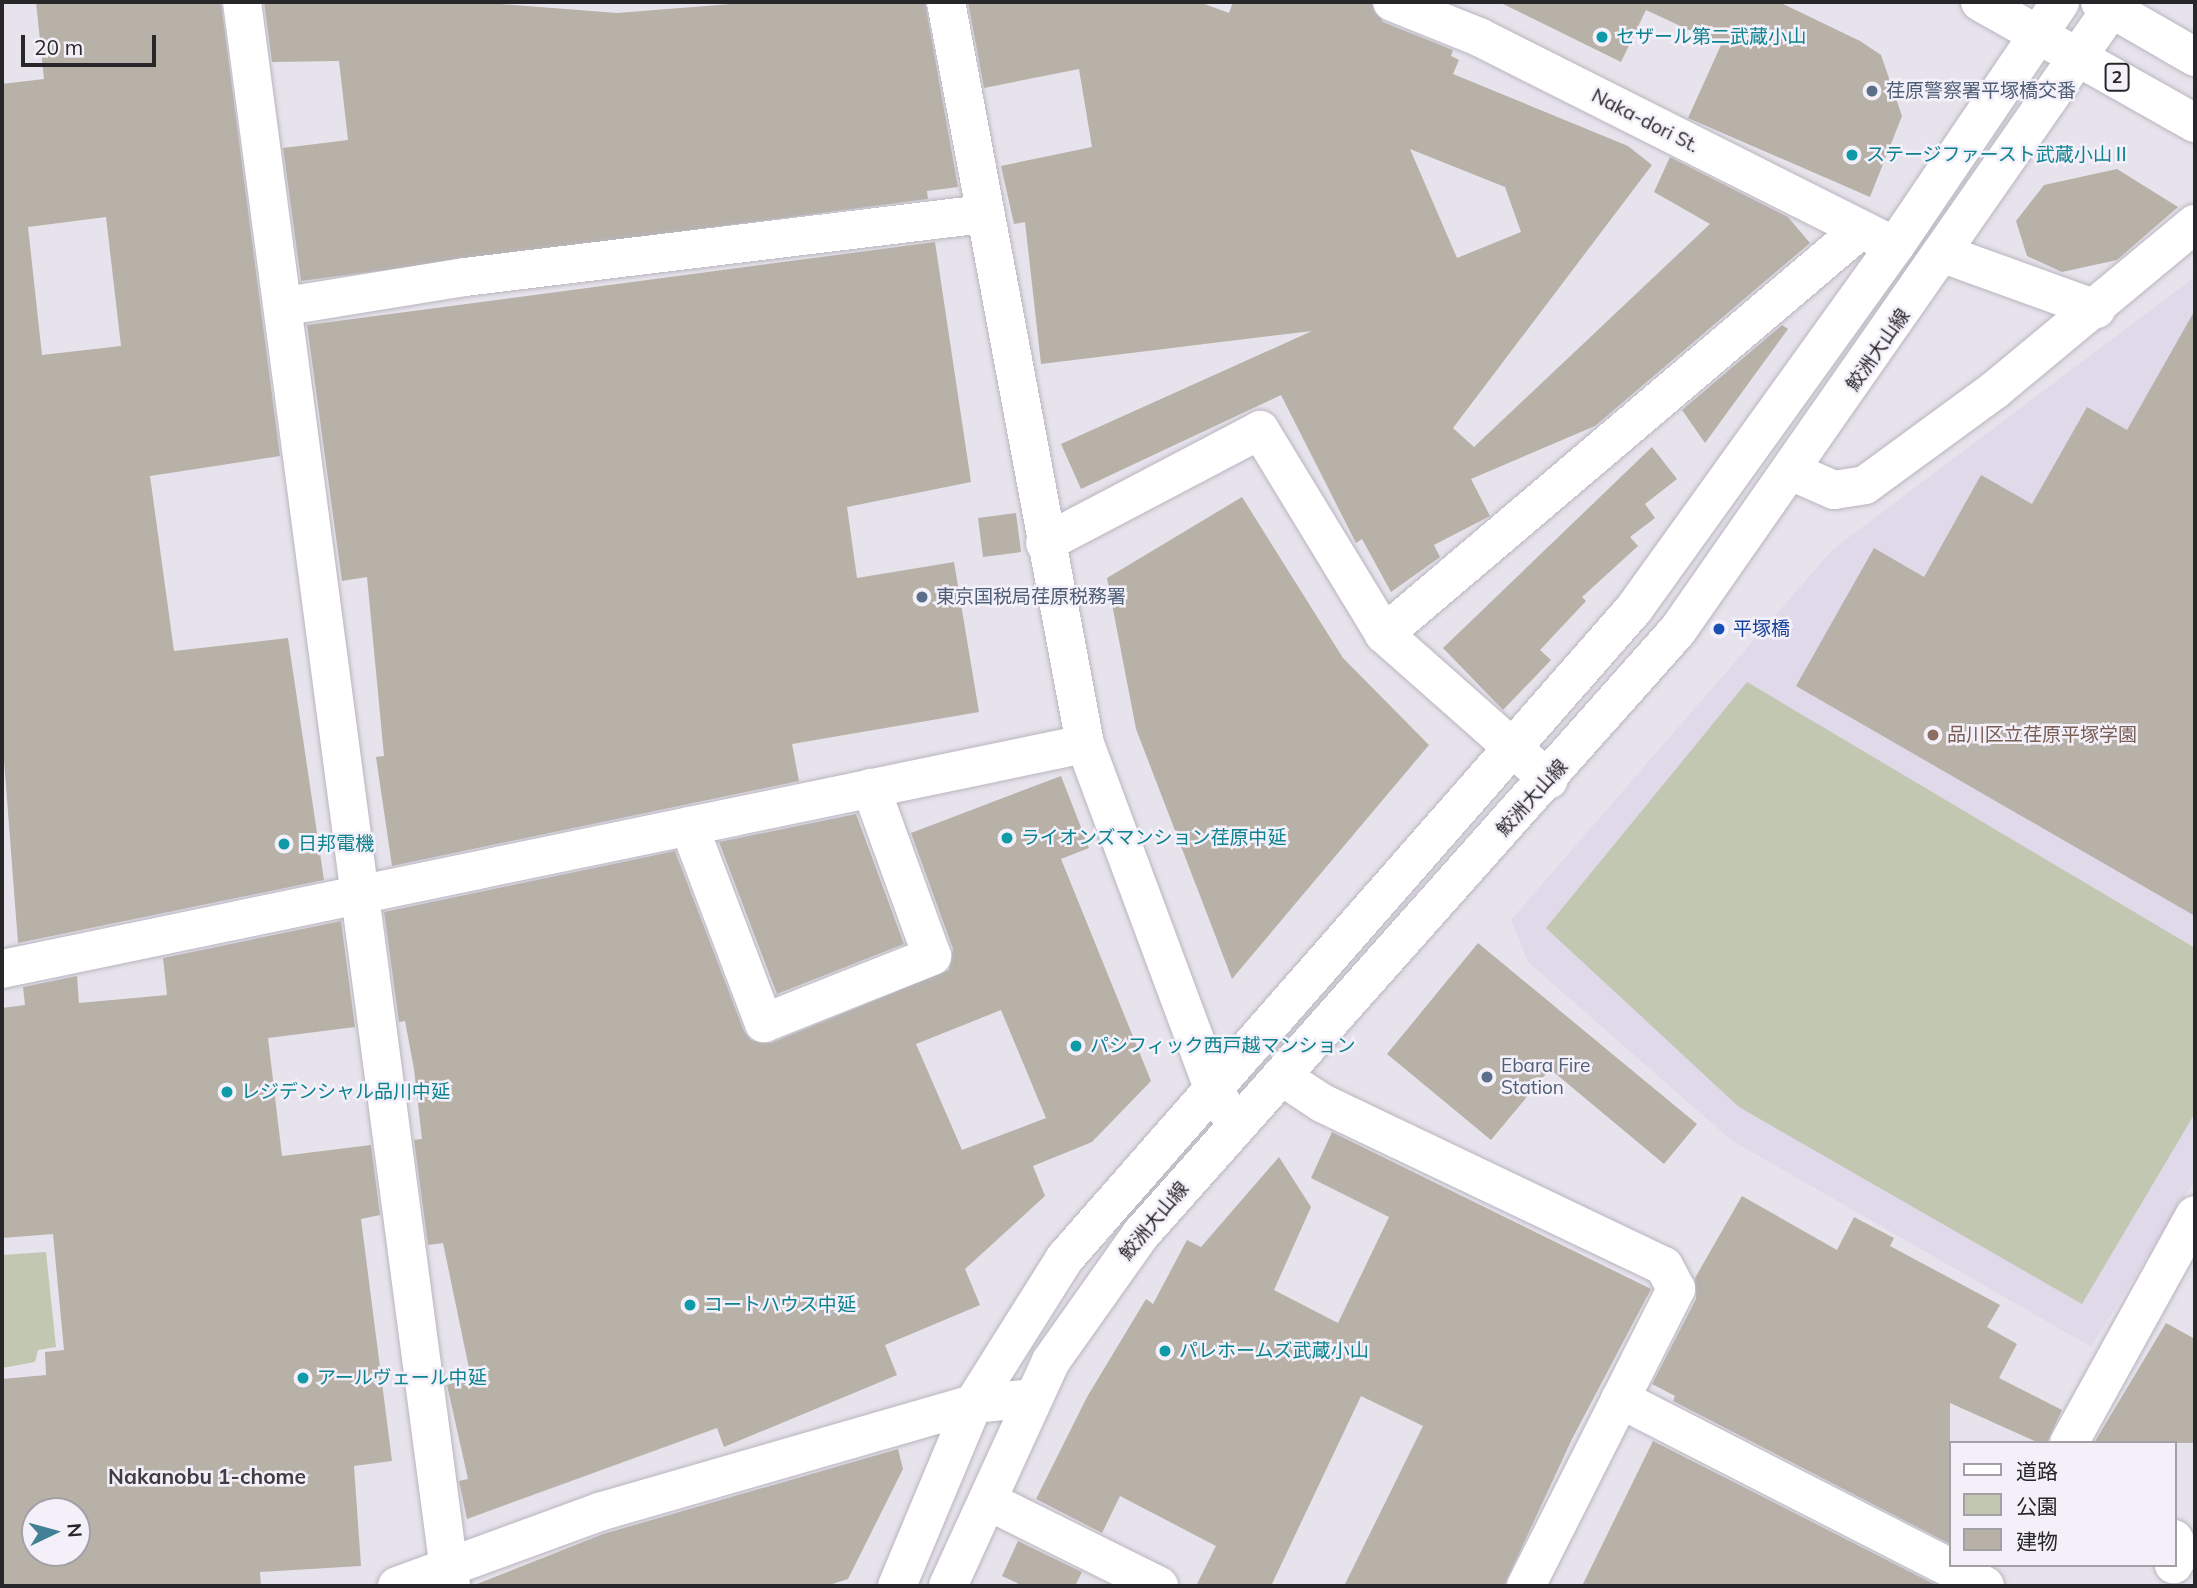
<!DOCTYPE html>
<html>
<head>
<meta charset="utf-8">
<style>
	body { margin:0 }
	#map { position:relative; width:2197px; height:1588px; overflow:hidden; background:#e7e3ec; font-family:Mulish,"Noto Sans JP",sans-serif }
	div>[style] { position:absolute }
	.built>* { inset:0; background:#e0d9ea }
	.green>* { inset:0; background:#c1c7b1 }
	.building>* { inset:0; background:#b7b1a8 }
	.roads { filter:drop-shadow(0 0 2px #b9b5bf) drop-shadow(0 0 2px #b9b5bf) }
	.street>* { height:38px; margin:-19px; padding:0 19px; transform-origin:19px; border-radius:19px; background:#fff }
	.secondary>* { height:38px; margin:-19px; padding:0 19px; transform-origin:19px; border-radius:19px; background:#fff }
	.primary>* { height:38px; margin:-19px; padding:0 19px; transform-origin:19px; border-radius:19px; background:#fff }
	.dots>* { width:19px; height:19px; translate:-50% -50%; box-sizing:border-box; border:4px solid #f4f0fa; border-radius:50% }
	span { translate:-50% -50%; white-space:nowrap; text-align:center; line-height:1.15; -webkit-text-stroke:5px #f4f0fa; paint-order:stroke }
	.shield-label span { padding:2px 5px; background:#f4f0fa; border:2px solid; border-radius:5px; -webkit-text-stroke-width:0 }
	.shield-label { font-size:18px; color:#272629; font-weight:700 }
	.culture-label { font-size:19px; color:#0d838f }
	.left { translate:0 -50%; text-align:left }
	.service-label { font-size:19px; color:#4e5e75 }
	.street-label { font-size:19px; color:#272629 }
	.transit-label { font-size:19px; color:#164399 }
	.education-label { font-size:19px; color:#785e54 }
	.neighbourhood-label { font-size:21px; color:#3f3c44; font-weight:700 }
	.frame { position:absolute; inset:0; border:4px solid #272629; pointer-events:none }
	.legend { position:absolute; left:1949px; top:1441px; width:228px; height:126px; box-sizing:border-box; background:#f4f0fa; border:2px solid #a29fa6; margin:0; padding:9px 12px; list-style:none; font-size:21px; color:#272629 }
	.legend li { display:flex; align-items:center; gap:14px; height:35px }
	.legend b { width:35px; border:2px solid #a29fa6 }
	.north { position:absolute; left:21px; top:1497px; width:70px; height:70px; box-sizing:border-box; background:#f4f0fa; border:2px solid #a29fa6; border-radius:50%; rotate:85deg; font-size:19px; font-weight:700; line-height:28px; text-align:center; color:#272629 }
	.north::after { content:''; display:block; margin:auto; width:24px; height:32px; background:#418095; clip-path:polygon(50% 0,100% 100%,50% 72%,0 100%) }
	.scale { position:absolute; left:21px; top:35px; width:135px; height:32px; box-sizing:border-box; border:4px solid #272629; border-top:0; padding-left:9px; font-size:21px; line-height:24px; white-space:nowrap; color:#272629; -webkit-text-stroke:5px #f4f0fa; paint-order:stroke }
</style>
</head>
<body>
<div id="map">
	<div class="built">
		<div style="clip-path:polygon(2195px 277px,2195px 1180px,2091px 1347px,1731px 1140px,1528px 962px,1511px 920px,1832px 550px)"></div>
	</div>
	<div class="green">
		<div style="clip-path:polygon(1747px 682px,2195px 948px,2195px 1113px,2082px 1304px,1739px 1107px,1546px 928px)"></div>
		<div style="clip-path:polygon(46px 1252px,56px 1347px,38px 1350px,35px 1362px,2px 1368px,2px 1255px)"></div>
	</div>
	<div class="building">
		<div style="clip-path:polygon(evenodd,36px 2px,221px 2px,280px 456px,150px 476px,174px 651px,288px 638px,324px 880px,18px 943px,2px 734px,2px 84px,44px 79px,36px 2px,106px 217px,121px 346px,42px 355px,28px 227px,106px 217px)"></div>
		<div style="clip-path:polygon(264px 2px,474px 2px,617px 13px,756px 2px,925px 2px,958px 187px,927px 191px,928px 199px,301px 281px,283px 148px,348px 140px,339px 61px,272px 62px)"></div>
		<div style="clip-path:polygon(evenodd,968px 2px,1199px 2px,1229px 13px,1233px 2px,1371px 2px,1383px 22px,1453px 50px,1451px 56px,1459px 60px,1453px 74px,1628px 146px,1652px 165px,1453px 428px,1474px 447px,1710px 224px,1654px 192px,1670px 157px,1788px 217px,1810px 243px,1595px 426px,1471px 479px,1490px 516px,1434px 545px,1440px 557px,1391px 592px,1362px 539px,1356px 543px,1281px 395px,1081px 489px,1061px 444px,1312px 331px,1041px 364px,1025px 222px,1014px 224px,1001px 166px,1092px 147px,1079px 69px,984px 88px,968px 2px,1410px 149px,1505px 187px,1521px 232px,1457px 258px,1410px 149px)"></div>
		<div style="clip-path:polygon(1499px 2px,1779px 2px,1860px 41px,1881px 55px,1902px 116px,1870px 197px,1688px 118px,1721px 45px,1646px 10px,1621px 62px)"></div>
		<div style="clip-path:polygon(2117px 169px,2178px 207px,2117px 260px,2062px 272px,2027px 256px,2016px 221px,2044px 185px)"></div>
		<div style="clip-path:polygon(935px 242px,971px 482px,847px 507px,857px 578px,954px 562px,979px 712px,792px 744px,799px 781px,392px 866px,376px 757px,384px 756px,367px 577px,342px 581px,307px 325px)"></div>
		<div style="clip-path:polygon(2195px 310px,2195px 916px,1796px 686px,1874px 548px,1924px 577px,1981px 475px,2032px 504px,2087px 407px,2127px 430px)"></div>
		<div style="clip-path:polygon(1782px 325px,1788px 329px,1705px 443px,1682px 410px)"></div>
		<div style="clip-path:polygon(1652px 447px,1677px 479px,1645px 504px,1655px 518px,1630px 537px,1638px 546px,1582px 597px,1586px 601px,1540px 650px,1551px 660px,1503px 710px,1443px 648px)"></div>
		<div style="clip-path:polygon(1242px 497px,1343px 658px,1429px 745px,1232px 979px,1136px 729px,1107px 578px)"></div>
		<div style="clip-path:polygon(1016px 513px,1021px 552px,983px 557px,978px 518px)"></div>
		<div style="clip-path:polygon(evenodd,1061px 776px,1089px 848px,1061px 859px,1151px 1081px,1092px 1142px,1033px 1166px,1045px 1196px,965px 1269px,980px 1305px,885px 1345px,897px 1375px,724px 1447px,717px 1428px,467px 1519px,459px 1481px,468px 1479px,447px 1385px,471px 1378px,443px 1243px,428px 1245px,414px 1140px,422px 1139px,414px 1069px,405px 1021px,399px 1022px,384px 912px,675px 851px,744px 1031px,751px 1040px,771px 1043px,949px 970px,953px 949px,911px 833px,1061px 776px,1001px 1010px,1046px 1118px,962px 1150px,916px 1044px,1001px 1010px)"></div>
		<div style="clip-path:polygon(856px 814px,904px 944px,777px 994px,719px 842px)"></div>
		<div style="clip-path:polygon(evenodd,341px 921px,355px 1027px,268px 1038px,282px 1156px,371px 1145px,380px 1215px,361px 1219px,392px 1461px,354px 1466px,361px 1566px,260px 1572px,261px 1586px,2px 1586px,2px 1379px,46px 1375px,45px 1352px,64px 1350px,53px 1234px,2px 1238px,2px 1008px,25px 1005px,23px 987px,77px 976px,79px 1003px,167px 995px,163px 958px,341px 921px,35px 1511px,77px 1511px,77px 1553px,35px 1553px,35px 1511px)"></div>
		<div style="clip-path:polygon(1478px 943px,1697px 1124px,1664px 1164px,1550px 1069px,1491px 1140px,1387px 1054px)"></div>
		<div style="clip-path:polygon(1332px 1132px,1651px 1289px,1572px 1439px,1504px 1586px,1344px 1586px,1423px 1426px,1361px 1396px,1271px 1586px,1196px 1586px,1216px 1546px,1120px 1496px,1102px 1533px,1036px 1499px,1087px 1397px,1146px 1299px,1153px 1304px,1187px 1240px,1201px 1247px,1279px 1157px,1311px 1207px,1274px 1290px,1338px 1323px,1389px 1217px,1311px 1178px)"></div>
		<div style="clip-path:polygon(1742px 1196px,1837px 1250px,1854px 1217px,1894px 1238px,1890px 1246px,2000px 1305px,1987px 1327px,2017px 1344px,1999px 1378px,2062px 1410px,2047px 1443px,2039px 1443px,1950px 1403px,1950px 1544px,1673px 1401px,1675px 1396px,1652px 1384px,1696px 1299px,1695px 1278px)"></div>
		<div style="clip-path:polygon(2166px 1323px,2195px 1339px,2195px 1443px,2094px 1443px)"></div>
		<div style="clip-path:polygon(1653px 1441px,1938px 1586px,1582px 1586px)"></div>
		<div style="clip-path:polygon(898px 1449px,903px 1469px,848px 1579px,826px 1586px,472px 1586px,603px 1534px)"></div>
		<div style="clip-path:polygon(1018px 1541px,1082px 1572px,1075px 1586px,1023px 1586px,1002px 1576px)"></div>
	</div>
	<div class="roads">
		<div class="street">
			<div style="left:242px;top:2px;width:1598px;rotate:82.48deg"></div>
			<div style="left:946px;top:2px;width:755px;rotate:79.39deg"></div>
			<div style="left:1085px;top:744px;width:368px;rotate:69.6deg"></div>
			<div style="left:1213px;top:1089px;width:44px;rotate:57deg"></div>
			<div style="left:1392px;top:2px;width:94px;rotate:21.9deg"></div>
			<div style="left:1479px;top:37px;width:450px;rotate:26.7deg"></div>
			<div style="left:1944px;top:254px;width:162px;rotate:19.9deg"></div>
			<div style="left:286px;top:306px;width:181px;rotate:-9.2deg"></div>
			<div style="left:465px;top:277px;width:522px;rotate:-6.93deg"></div>
			<div style="left:1793px;top:472px;width:45px;rotate:23.7deg"></div>
			<div style="left:1834px;top:490px;width:31px;rotate:-9deg"></div>
			<div style="left:1865px;top:485px;width:162px;rotate:-36.2deg"></div>
			<div style="left:1996px;top:389px;width:259px;rotate:-39.7deg"></div>
			<div style="left:1045px;top:543px;width:243px;rotate:-27.7deg"></div>
			<div style="left:1260px;top:430px;width:239px;rotate:58.7deg"></div>
			<div style="left:1384px;top:634px;width:220px;rotate:41.5deg"></div>
			<div style="left:1384px;top:634px;width:624px;rotate:-40.32deg"></div>
			<div style="left:689px;top:826px;width:211px;rotate:69.2deg"></div>
			<div style="left:764px;top:1023px;width:181px;rotate:-21.7deg"></div>
			<div style="left:932px;top:956px;width:179px;rotate:-110deg"></div>
			<div style="left:2px;top:969px;width:1106px;rotate:-11.74deg"></div>
			<div style="left:1281px;top:1076px;width:49px;rotate:33.4deg"></div>
			<div style="left:1322px;top:1103px;width:379px;rotate:25.5deg"></div>
			<div style="left:1664px;top:1266px;width:26px;rotate:62deg"></div>
			<div style="left:1676px;top:1289px;width:333px;rotate:116.8deg"></div>
			<div style="left:1620px;top:1399px;width:410px;rotate:27.1deg"></div>
			<div style="left:2069px;top:1443px;width:260px;rotate:-61.1deg"></div>
			<div style="left:988px;top:1501px;width:191px;rotate:26.4deg"></div>
			<div style="left:2174px;top:1539px;width:15px;rotate:67deg"></div>
			<div style="left:2180px;top:1553px;width:13px;rotate:119deg"></div>
			<div style="left:397px;top:1586px;width:215px;rotate:-20.1deg"></div>
			<div style="left:599px;top:1512px;width:389px;rotate:-16.1deg"></div>
			<div style="left:973px;top:1404px;width:60px;rotate:-5.7deg"></div>
		</div>
		<div class="secondary">
			<div style="left:897px;top:1586px;width:197px;rotate:-67.3deg"></div>
			<div style="left:973px;top:1404px;width:173px;rotate:-57.8deg"></div>
			<div style="left:1065px;top:1258px;width:863px;rotate:-48.76deg"></div>
			<div style="left:1634px;top:609px;width:447px;rotate:-54.3deg"></div>
			<div style="left:1895px;top:246px;width:295px;rotate:-55.9deg"></div>
			<div style="left:948px;top:1586px;width:247px;rotate:-65.4deg"></div>
			<div style="left:1051px;top:1361px;width:156px;rotate:-54.7deg"></div>
			<div style="left:1141px;top:1234px;width:808px;rotate:-48.36deg"></div>
			<div style="left:1678px;top:630px;width:766px;rotate:-55.11deg"></div>
		</div>
		<div class="primary">
			<div style="left:1980px;top:2px;width:247px;rotate:29.4deg"></div>
			<div style="left:2100px;top:2px;width:110px;rotate:30.1deg"></div>
		</div>
	</div>
	<div class="dots">
		<div style="left:1602px;top:37px;background:#0f9aa8"></div>
		<div style="left:1872px;top:91px;background:#5c6f8a"></div>
		<div style="left:1852px;top:155px;background:#0f9aa8"></div>
		<div style="left:922px;top:597px;background:#5c6f8a"></div>
		<div style="left:1719px;top:629px;background:#1a4fb4"></div>
		<div style="left:1933px;top:735px;background:#8d6e63"></div>
		<div style="left:1007px;top:838px;background:#0f9aa8"></div>
		<div style="left:284px;top:844px;background:#0f9aa8"></div>
		<div style="left:1076px;top:1046px;background:#0f9aa8"></div>
		<div style="left:1487px;top:1077px;background:#5c6f8a"></div>
		<div style="left:227px;top:1092px;background:#0f9aa8"></div>
		<div style="left:690px;top:1305px;background:#0f9aa8"></div>
		<div style="left:1165px;top:1351px;background:#0f9aa8"></div>
		<div style="left:303px;top:1378px;background:#0f9aa8"></div>
	</div>
	<div class="shield-label">
		<span style="left:2117px;top:77px">2</span>
	</div>
	<div class="culture-label">
		<span class="left" style="left:1616px;top:37px">セザール第二武蔵小山</span>
		<span class="left" style="left:1866px;top:155px">ステージファースト武蔵小山Ⅱ</span>
		<span class="left" style="left:1021px;top:838px">ライオンズマンション荏原中延</span>
		<span class="left" style="left:298px;top:844px">日邦電機</span>
		<span class="left" style="left:1090px;top:1046px">パシフィック西戸越マンション</span>
		<span class="left" style="left:241px;top:1092px">レジデンシャル品川中延</span>
		<span class="left" style="left:704px;top:1305px">コートハウス中延</span>
		<span class="left" style="left:1179px;top:1351px">パレホームズ武蔵小山</span>
		<span class="left" style="left:317px;top:1378px">アールヴェール中延</span>
	</div>
	<div class="service-label">
		<span class="left" style="left:1886px;top:91px">荏原警察署平塚橋交番</span>
		<span class="left" style="left:936px;top:597px">東京国税局荏原税務署</span>
		<span class="left" style="left:1501px;top:1077px">Ebara Fire<br>Station</span>
	</div>
	<div class="street-label">
		<span style="left:1645px;top:121px;rotate:27deg">Naka-dori St.</span>
		<span style="left:1878px;top:350px;rotate:-55deg">鮫洲大山線</span>
		<span style="left:1532px;top:798px;rotate:-48deg">鮫洲大山線</span>
		<span style="left:1154px;top:1221px;rotate:-50deg">鮫洲大山線</span>
	</div>
	<div class="transit-label">
		<span class="left" style="left:1733px;top:629px">平塚橋</span>
	</div>
	<div class="education-label">
		<span class="left" style="left:1947px;top:735px">品川区立荏原平塚学園</span>
	</div>
	<div class="neighbourhood-label">
		<span style="left:207px;top:1476px">Nakanobu 1-chome</span>
	</div>
	<div class="frame"></div>
	<ul class="legend">
	<li><b style="height:9px;background:#fff"></b>道路</li>
	<li><b style="height:19px;background:#c1c7b1"></b>公園</li>
	<li><b style="height:19px;background:#b7b1a8"></b>建物</li>
	</ul>
	<div class="north">N</div>
	<div class="scale">20 m</div>
</div>
</body>
</html>
